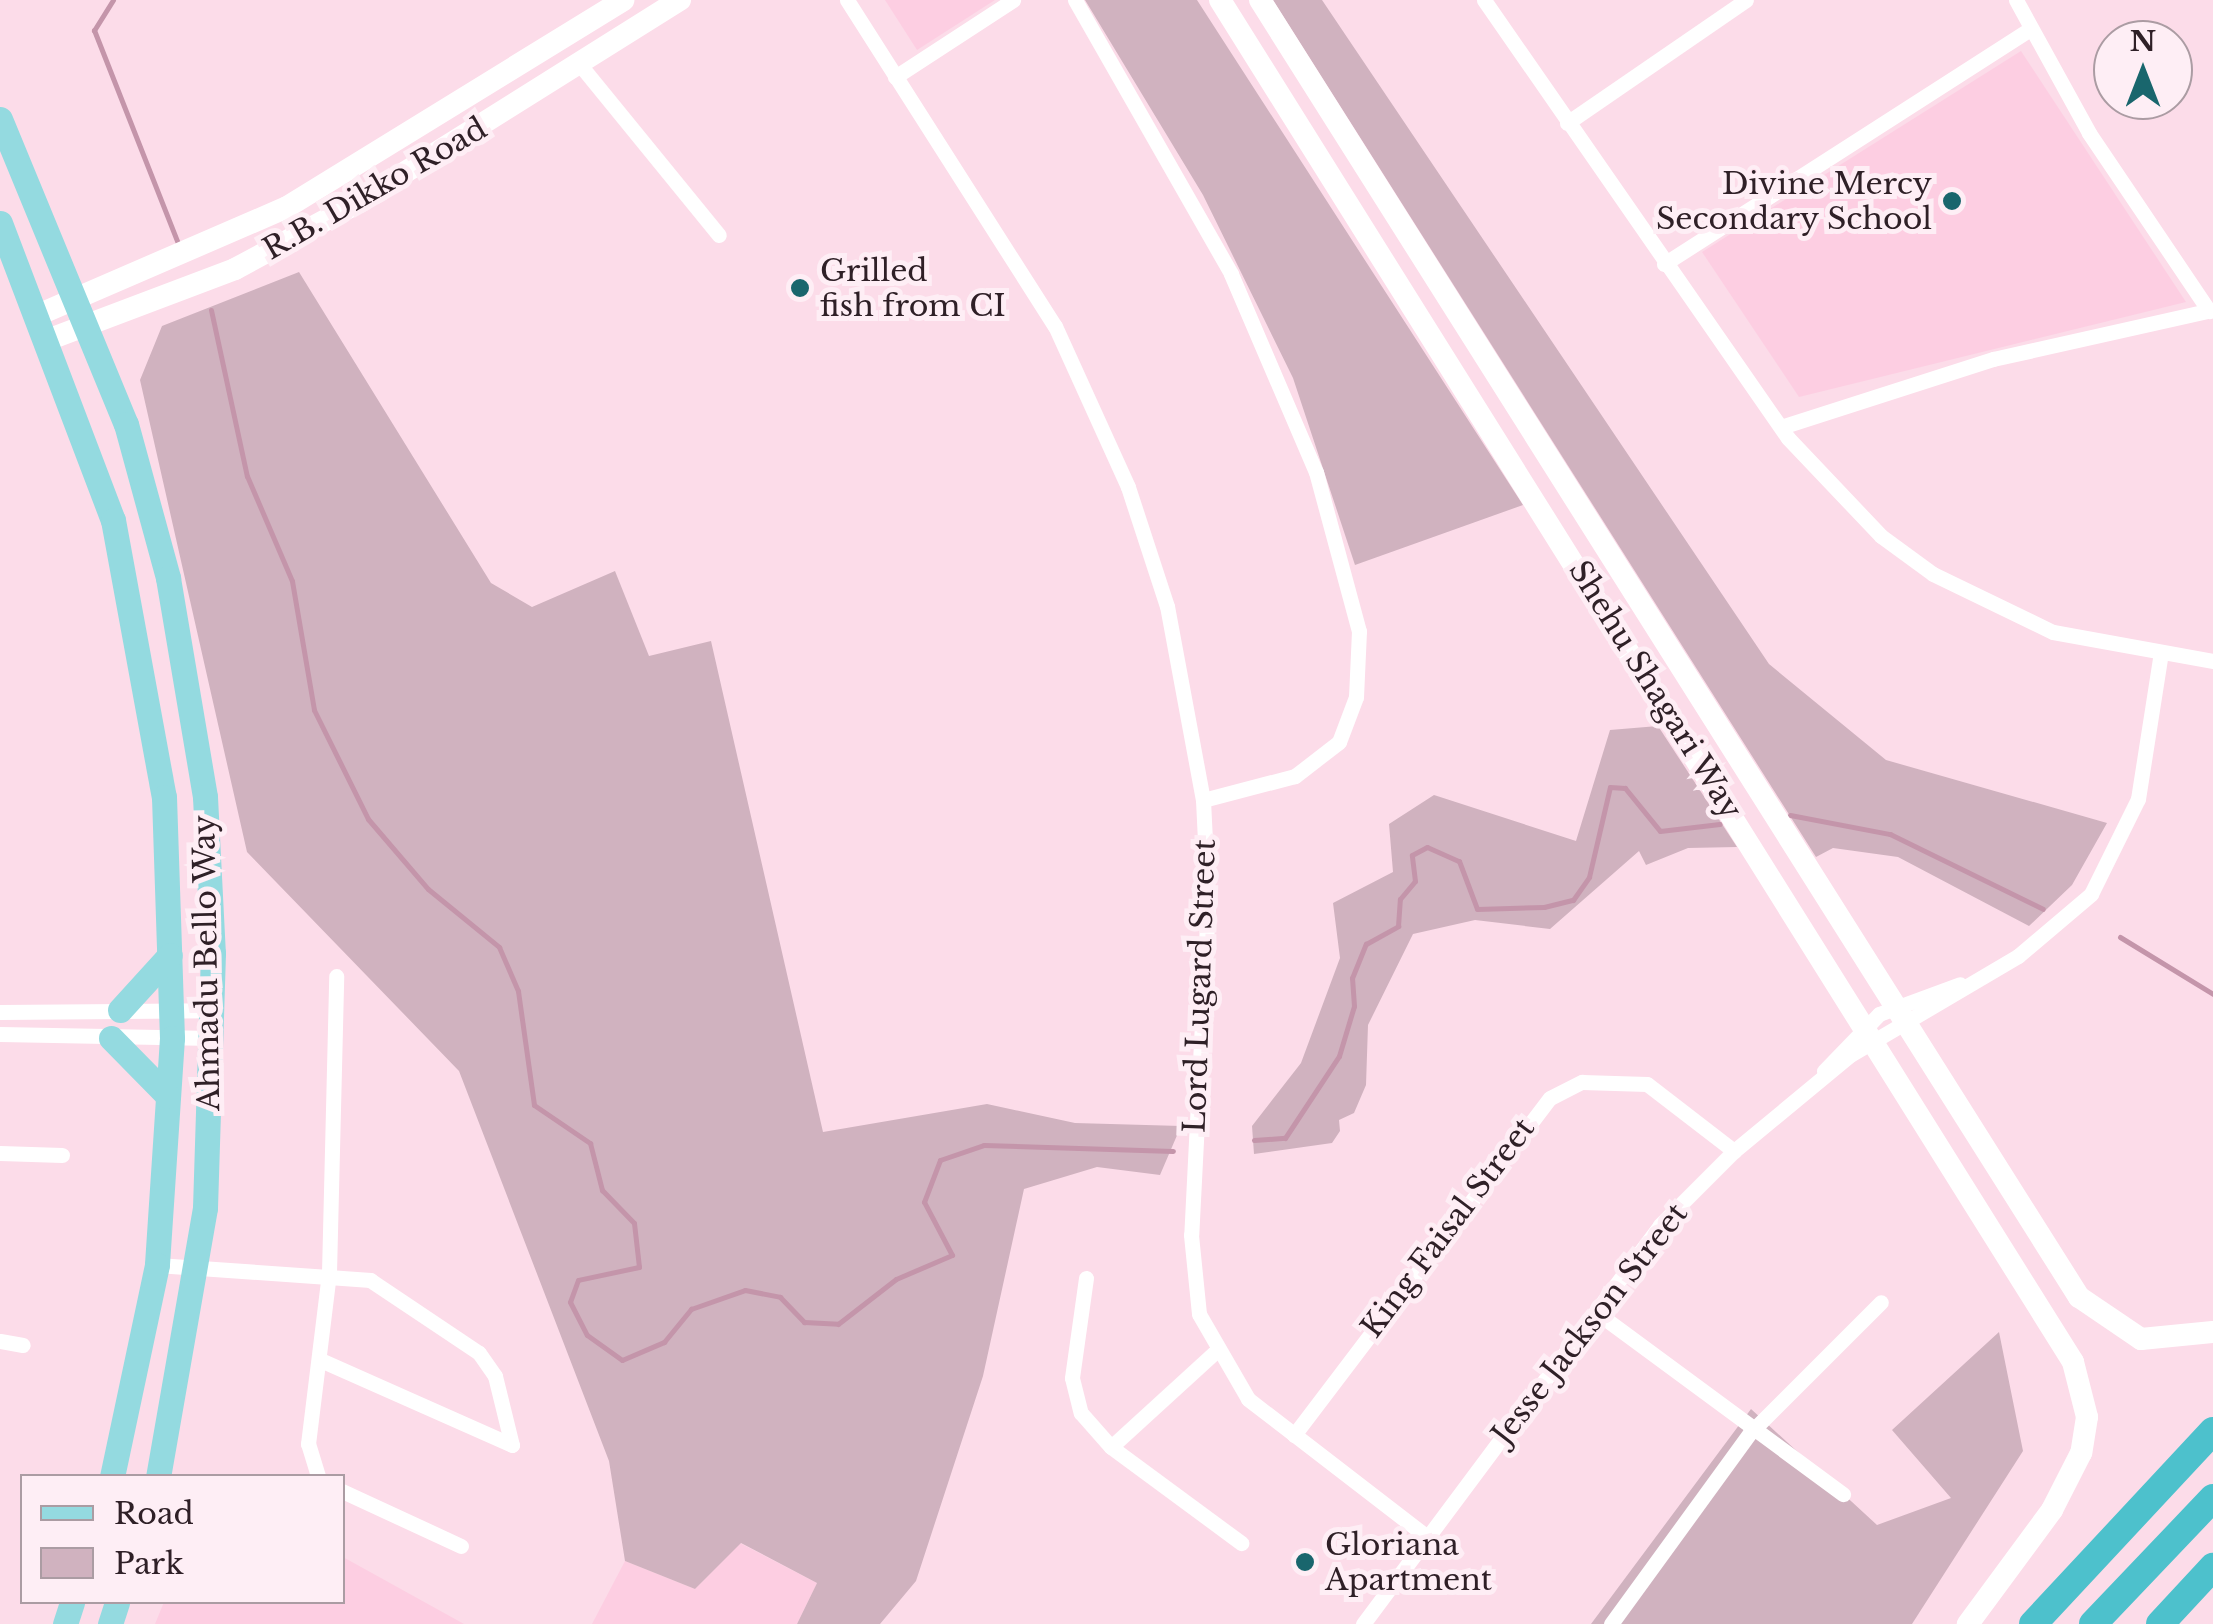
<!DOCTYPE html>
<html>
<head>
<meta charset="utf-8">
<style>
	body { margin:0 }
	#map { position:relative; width:2213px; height:1624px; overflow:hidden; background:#fcdce9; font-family:"Libre Baskerville",serif }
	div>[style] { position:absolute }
	.built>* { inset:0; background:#fdcee2 }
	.green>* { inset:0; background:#d0b2bf }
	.stream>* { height:5px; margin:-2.5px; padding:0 2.5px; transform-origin:2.5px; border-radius:2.5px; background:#c495aa }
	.street>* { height:15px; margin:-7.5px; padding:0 7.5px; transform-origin:7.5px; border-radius:7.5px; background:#fff }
	.secondary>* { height:22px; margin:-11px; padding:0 11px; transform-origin:11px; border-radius:11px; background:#fff }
	.primary>* { height:25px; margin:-12.5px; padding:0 12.5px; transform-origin:12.5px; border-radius:12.5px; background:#94dae0 }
	.highway>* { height:28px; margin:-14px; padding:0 14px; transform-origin:14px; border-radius:14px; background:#4dc1cc }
	.dots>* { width:28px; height:28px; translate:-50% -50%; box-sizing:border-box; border:5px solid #feeef5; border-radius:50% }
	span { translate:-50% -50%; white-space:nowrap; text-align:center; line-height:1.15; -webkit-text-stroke:10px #feeef5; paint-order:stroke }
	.poi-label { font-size:30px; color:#2f2027 }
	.right { translate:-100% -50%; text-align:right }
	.left { translate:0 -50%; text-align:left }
	.street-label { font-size:30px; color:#2f2027 }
	.legend { position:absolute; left:20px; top:1474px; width:325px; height:130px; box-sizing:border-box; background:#feeef5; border:2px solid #ab9ca3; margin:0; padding:12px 18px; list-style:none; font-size:30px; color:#2f2027 }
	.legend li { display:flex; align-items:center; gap:20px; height:50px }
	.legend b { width:50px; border:2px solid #ab9ca3 }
	.north { position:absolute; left:2093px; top:20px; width:100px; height:100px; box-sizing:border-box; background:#feeef5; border:2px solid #ab9ca3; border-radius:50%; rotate:0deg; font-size:28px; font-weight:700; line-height:40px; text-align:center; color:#2f2027 }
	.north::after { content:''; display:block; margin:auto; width:35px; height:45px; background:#19666d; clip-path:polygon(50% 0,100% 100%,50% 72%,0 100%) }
</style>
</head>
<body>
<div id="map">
	<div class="built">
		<div style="clip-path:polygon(885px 0,995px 0,917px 50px)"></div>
		<div style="clip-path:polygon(2021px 51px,2186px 302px,1799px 397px,1702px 252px)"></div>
		<div style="clip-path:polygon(740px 1543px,817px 1583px,797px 1624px,592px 1624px,625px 1561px,695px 1589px)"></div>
		<div style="clip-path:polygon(343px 1557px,464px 1624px,155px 1624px,164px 1602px,342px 1602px)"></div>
	</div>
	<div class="green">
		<div style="clip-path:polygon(1085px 0,1197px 0,1523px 505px,1355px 565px,1293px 378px,1203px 195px)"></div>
		<div style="clip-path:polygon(1273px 0,1322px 0,1769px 664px,1886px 760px,2107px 823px,2072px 885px,2029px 926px,1898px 857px,1833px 848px,1816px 857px)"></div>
		<div style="clip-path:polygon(299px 272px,491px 583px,532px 607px,615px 571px,649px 656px,711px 641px,823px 1132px,987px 1104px,1075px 1123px,1181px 1126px,1160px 1175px,1097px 1167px,1024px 1189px,983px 1376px,916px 1581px,880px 1624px,797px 1624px,817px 1583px,741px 1543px,695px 1589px,625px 1561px,609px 1461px,459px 1071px,247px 852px,140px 380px,162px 326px)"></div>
		<div style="clip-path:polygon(1658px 726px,1737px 847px,1688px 848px,1646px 865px,1639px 851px,1550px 929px,1475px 920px,1413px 934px,1368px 1025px,1366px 1085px,1354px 1113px,1339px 1120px,1340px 1131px,1332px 1143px,1254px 1154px,1252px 1126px,1301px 1063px,1340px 958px,1333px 903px,1393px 872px,1389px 824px,1434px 795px,1576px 841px,1610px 730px)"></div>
		<div style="clip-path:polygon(1999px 1332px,2023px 1451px,1912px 1624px,1591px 1624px,1751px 1409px,1877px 1525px,1951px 1498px,1892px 1430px)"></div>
	</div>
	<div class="stream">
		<div style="left:113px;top:0;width:36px;rotate:122deg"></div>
		<div style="left:94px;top:30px;width:229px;rotate:68.5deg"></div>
		<div style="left:211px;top:310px;width:170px;rotate:77.8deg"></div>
		<div style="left:247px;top:476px;width:114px;rotate:66.8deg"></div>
		<div style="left:292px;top:581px;width:131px;rotate:80.3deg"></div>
		<div style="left:314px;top:710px;width:122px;rotate:63.6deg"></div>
		<div style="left:368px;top:819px;width:92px;rotate:49.4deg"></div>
		<div style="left:428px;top:889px;width:92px;rotate:39.2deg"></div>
		<div style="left:499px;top:947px;width:48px;rotate:66.6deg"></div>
		<div style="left:518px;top:991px;width:115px;rotate:82deg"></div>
		<div style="left:534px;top:1105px;width:68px;rotate:34.2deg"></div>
		<div style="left:590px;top:1143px;width:49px;rotate:75.7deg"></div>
		<div style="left:602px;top:1190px;width:46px;rotate:45.9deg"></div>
		<div style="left:634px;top:1223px;width:44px;rotate:83.5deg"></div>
		<div style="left:639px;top:1267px;width:62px;rotate:168deg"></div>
		<div style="left:578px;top:1280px;width:23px;rotate:110deg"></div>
		<div style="left:570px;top:1302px;width:37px;rotate:63deg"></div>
		<div style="left:587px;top:1335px;width:43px;rotate:35.5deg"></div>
		<div style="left:622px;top:1360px;width:46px;rotate:-23.2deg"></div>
		<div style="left:664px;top:1342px;width:43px;rotate:-50.7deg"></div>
		<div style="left:691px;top:1309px;width:57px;rotate:-19.4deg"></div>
		<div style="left:745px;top:1290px;width:36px;rotate:11deg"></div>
		<div style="left:780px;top:1297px;width:35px;rotate:46deg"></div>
		<div style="left:804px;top:1322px;width:34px;rotate:3deg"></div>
		<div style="left:838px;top:1324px;width:73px;rotate:-37.8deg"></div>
		<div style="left:896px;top:1279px;width:61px;rotate:-23.2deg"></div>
		<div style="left:952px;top:1255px;width:60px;rotate:-117.8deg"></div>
		<div style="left:924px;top:1202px;width:45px;rotate:-69.1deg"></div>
		<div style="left:940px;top:1160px;width:46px;rotate:-18.8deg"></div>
		<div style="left:984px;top:1145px;width:189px;rotate:1.8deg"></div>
		<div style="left:1790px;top:815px;width:102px;rotate:10.8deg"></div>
		<div style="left:1890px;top:834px;width:170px;rotate:26.1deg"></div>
		<div style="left:2120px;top:937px;width:109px;rotate:31.5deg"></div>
		<div style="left:1254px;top:1140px;width:31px;rotate:-4deg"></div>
		<div style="left:1285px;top:1138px;width:98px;rotate:-56.6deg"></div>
		<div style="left:1339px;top:1056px;width:52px;rotate:-73.3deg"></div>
		<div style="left:1354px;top:1006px;width:28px;rotate:-94deg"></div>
		<div style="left:1352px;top:978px;width:37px;rotate:-68deg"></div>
		<div style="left:1366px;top:944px;width:37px;rotate:-29deg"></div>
		<div style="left:1398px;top:926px;width:27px;rotate:-86deg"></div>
		<div style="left:1400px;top:899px;width:23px;rotate:-50deg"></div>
		<div style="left:1415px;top:881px;width:26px;rotate:-97deg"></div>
		<div style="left:1412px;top:855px;width:17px;rotate:-28deg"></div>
		<div style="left:1427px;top:847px;width:35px;rotate:24deg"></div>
		<div style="left:1459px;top:861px;width:51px;rotate:69.4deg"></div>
		<div style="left:1477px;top:909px;width:67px;rotate:-1.7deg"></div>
		<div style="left:1544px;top:907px;width:30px;rotate:-14deg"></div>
		<div style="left:1573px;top:900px;width:28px;rotate:-55deg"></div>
		<div style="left:1589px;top:877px;width:92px;rotate:-76.9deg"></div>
		<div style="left:1610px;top:787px;width:15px;rotate:4deg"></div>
		<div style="left:1625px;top:788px;width:55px;rotate:50.9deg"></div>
		<div style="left:1660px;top:831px;width:60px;rotate:-6.7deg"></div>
	</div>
	<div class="street">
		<div style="left:847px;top:0;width:387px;rotate:57.5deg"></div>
		<div style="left:1055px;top:326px;width:177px;rotate:65.6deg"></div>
		<div style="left:1128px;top:487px;width:125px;rotate:71.9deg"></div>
		<div style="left:1167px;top:606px;width:197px;rotate:79.5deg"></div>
		<div style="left:1203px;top:800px;width:104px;rotate:87.2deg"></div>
		<div style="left:1208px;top:904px;width:331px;rotate:92.9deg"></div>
		<div style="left:1191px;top:1235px;width:79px;rotate:84.2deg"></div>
		<div style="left:1199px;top:1314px;width:98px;rotate:60deg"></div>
		<div style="left:1248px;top:1399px;width:225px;rotate:37.6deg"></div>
		<div style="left:1075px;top:0;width:315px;rotate:60.3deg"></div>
		<div style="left:1231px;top:274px;width:215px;rotate:66.8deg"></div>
		<div style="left:1316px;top:472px;width:165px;rotate:74.9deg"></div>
		<div style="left:1359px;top:631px;width:66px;rotate:92.6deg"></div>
		<div style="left:1356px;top:697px;width:48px;rotate:110.7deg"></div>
		<div style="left:1339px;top:742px;width:56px;rotate:142.3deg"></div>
		<div style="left:1295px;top:776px;width:95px;rotate:165.4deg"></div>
		<div style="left:1484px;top:0;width:533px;rotate:55.24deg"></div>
		<div style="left:1788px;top:438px;width:135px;rotate:46.5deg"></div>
		<div style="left:1881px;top:536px;width:64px;rotate:36.2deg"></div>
		<div style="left:1933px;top:574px;width:133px;rotate:25.8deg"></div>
		<div style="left:2053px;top:632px;width:163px;rotate:10.3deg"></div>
		<div style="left:2016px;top:0;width:152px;rotate:61.2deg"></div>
		<div style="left:2089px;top:133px;width:215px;rotate:56deg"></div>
		<div style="left:581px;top:66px;width:218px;rotate:50.8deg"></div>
		<div style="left:895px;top:77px;width:141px;rotate:-33.1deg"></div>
		<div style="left:1567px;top:123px;width:217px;rotate:-34.5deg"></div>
		<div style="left:1664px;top:264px;width:433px;rotate:-32.7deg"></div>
		<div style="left:1781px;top:427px;width:223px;rotate:-17.8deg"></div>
		<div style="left:1993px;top:359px;width:225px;rotate:-12.6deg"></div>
		<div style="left:0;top:1012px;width:212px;rotate:-0.5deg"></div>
		<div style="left:0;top:1034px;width:212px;rotate:1.1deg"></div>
		<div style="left:1824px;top:1071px;width:79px;rotate:-46deg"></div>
		<div style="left:1879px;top:1014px;width:86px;rotate:-20.3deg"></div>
		<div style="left:0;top:1153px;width:62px;rotate:1.8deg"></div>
		<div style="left:157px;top:1265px;width:214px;rotate:4deg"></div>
		<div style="left:370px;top:1280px;width:131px;rotate:33.8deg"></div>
		<div style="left:479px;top:1353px;width:28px;rotate:55deg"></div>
		<div style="left:495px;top:1376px;width:71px;rotate:76.2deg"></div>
		<div style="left:512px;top:1445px;width:208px;rotate:-156.1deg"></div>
		<div style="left:1086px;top:1278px;width:101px;rotate:98deg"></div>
		<div style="left:1072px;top:1378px;width:36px;rotate:76deg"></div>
		<div style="left:1081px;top:1413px;width:45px;rotate:48.6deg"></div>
		<div style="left:1111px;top:1447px;width:162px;rotate:36.4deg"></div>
		<div style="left:1596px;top:1312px;width:307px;rotate:36.4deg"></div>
		<div style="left:0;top:1341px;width:23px;rotate:10deg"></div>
		<div style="left:1294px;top:1435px;width:423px;rotate:-52.8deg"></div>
		<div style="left:1550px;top:1098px;width:36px;rotate:-27deg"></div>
		<div style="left:1582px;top:1082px;width:65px;rotate:1.8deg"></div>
		<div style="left:1647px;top:1084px;width:110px;rotate:37.6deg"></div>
		<div style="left:1111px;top:1447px;width:139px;rotate:-42.4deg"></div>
		<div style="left:318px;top:1476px;width:34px;rotate:-107deg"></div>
		<div style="left:308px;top:1444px;width:172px;rotate:-83deg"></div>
		<div style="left:329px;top:1273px;width:297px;rotate:-88.6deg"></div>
		<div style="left:342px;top:1491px;width:131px;rotate:24.8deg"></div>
		<div style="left:1363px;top:1624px;width:497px;rotate:-53.3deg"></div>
		<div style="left:1660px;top:1225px;width:105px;rotate:-45deg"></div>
		<div style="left:1734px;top:1151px;width:151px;rotate:-39.6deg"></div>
		<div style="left:1850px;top:1055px;width:195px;rotate:-30.5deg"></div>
		<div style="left:2018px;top:956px;width:96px;rotate:-40.3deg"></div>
		<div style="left:2091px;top:894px;width:106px;rotate:-63.7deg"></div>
		<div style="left:2138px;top:799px;width:143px;rotate:-81.1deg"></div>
		<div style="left:1611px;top:1624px;width:236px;rotate:-54deg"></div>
		<div style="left:1750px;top:1433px;width:185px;rotate:-45deg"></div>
	</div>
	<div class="secondary">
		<div style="left:1220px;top:0;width:1607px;rotate:57.94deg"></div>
		<div style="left:2073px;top:1362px;width:57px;rotate:75.7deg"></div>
		<div style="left:2087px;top:1417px;width:36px;rotate:99deg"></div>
		<div style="left:2081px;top:1453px;width:64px;rotate:117deg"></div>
		<div style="left:2052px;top:1510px;width:142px;rotate:126.4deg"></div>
		<div style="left:1260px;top:0;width:1534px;rotate:57.73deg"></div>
		<div style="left:2079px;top:1297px;width:75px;rotate:34.1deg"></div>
		<div style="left:2141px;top:1339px;width:72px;rotate:-5.6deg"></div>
		<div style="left:40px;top:314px;width:269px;rotate:-23.4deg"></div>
		<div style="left:287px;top:207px;width:395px;rotate:-31.6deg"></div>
		<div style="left:50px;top:339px;width:198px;rotate:-20.7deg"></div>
		<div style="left:235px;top:269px;width:128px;rotate:-28.4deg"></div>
		<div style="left:348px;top:208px;width:392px;rotate:-32.1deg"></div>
	</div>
	<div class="primary">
		<div style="left:0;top:119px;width:330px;rotate:67.6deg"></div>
		<div style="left:126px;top:424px;width:160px;rotate:74.7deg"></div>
		<div style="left:168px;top:578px;width:222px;rotate:80.4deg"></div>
		<div style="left:205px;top:797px;width:156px;rotate:87.1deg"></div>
		<div style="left:213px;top:953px;width:255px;rotate:91.8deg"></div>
		<div style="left:205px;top:1208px;width:272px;rotate:99.9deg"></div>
		<div style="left:0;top:223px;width:318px;rotate:69.2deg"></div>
		<div style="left:113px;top:520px;width:282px;rotate:79.6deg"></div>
		<div style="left:164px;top:797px;width:241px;rotate:88.1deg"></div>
		<div style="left:172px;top:1038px;width:227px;rotate:93.8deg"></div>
		<div style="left:157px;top:1265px;width:216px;rotate:102deg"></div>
		<div style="left:120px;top:1010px;width:74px;rotate:-47.7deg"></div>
		<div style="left:111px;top:1038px;width:81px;rotate:45.5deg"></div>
		<div style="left:65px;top:1624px;width:23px;rotate:-72deg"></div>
		<div style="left:110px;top:1624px;width:23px;rotate:-72deg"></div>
	</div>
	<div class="highway">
		<div style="left:2033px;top:1624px;width:264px;rotate:-47deg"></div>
		<div style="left:2093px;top:1624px;width:174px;rotate:-46.4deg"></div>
		<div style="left:2160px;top:1624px;width:78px;rotate:-47.1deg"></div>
	</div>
	<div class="dots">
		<div style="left:1952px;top:201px;background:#19666d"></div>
		<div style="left:800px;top:288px;background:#19666d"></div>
		<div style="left:1305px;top:1562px;background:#19666d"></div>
	</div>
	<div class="poi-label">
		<span class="right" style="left:1932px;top:201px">Divine Mercy<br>Secondary School</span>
		<span class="left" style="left:820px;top:288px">Grilled<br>fish from CI</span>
		<span class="left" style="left:1325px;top:1562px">Gloriana<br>Apartment</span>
	</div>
	<div class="street-label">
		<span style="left:375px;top:189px;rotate:-30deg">R.B. Dikko Road</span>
		<span style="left:1655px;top:690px;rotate:58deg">Shehu Shagari Way</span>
		<span style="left:207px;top:963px;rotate:-91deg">Ahmadu Bello Way</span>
		<span style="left:1200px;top:986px;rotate:-88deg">Lord Lugard Street</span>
		<span style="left:1448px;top:1228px;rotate:-53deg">King Faisal Street</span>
		<span style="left:1590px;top:1324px;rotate:-52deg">Jesse Jackson Street</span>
	</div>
	<ul class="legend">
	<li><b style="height:12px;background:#94dae0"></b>Road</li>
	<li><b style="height:28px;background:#d0b2bf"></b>Park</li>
	</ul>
	<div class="north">N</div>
</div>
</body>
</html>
